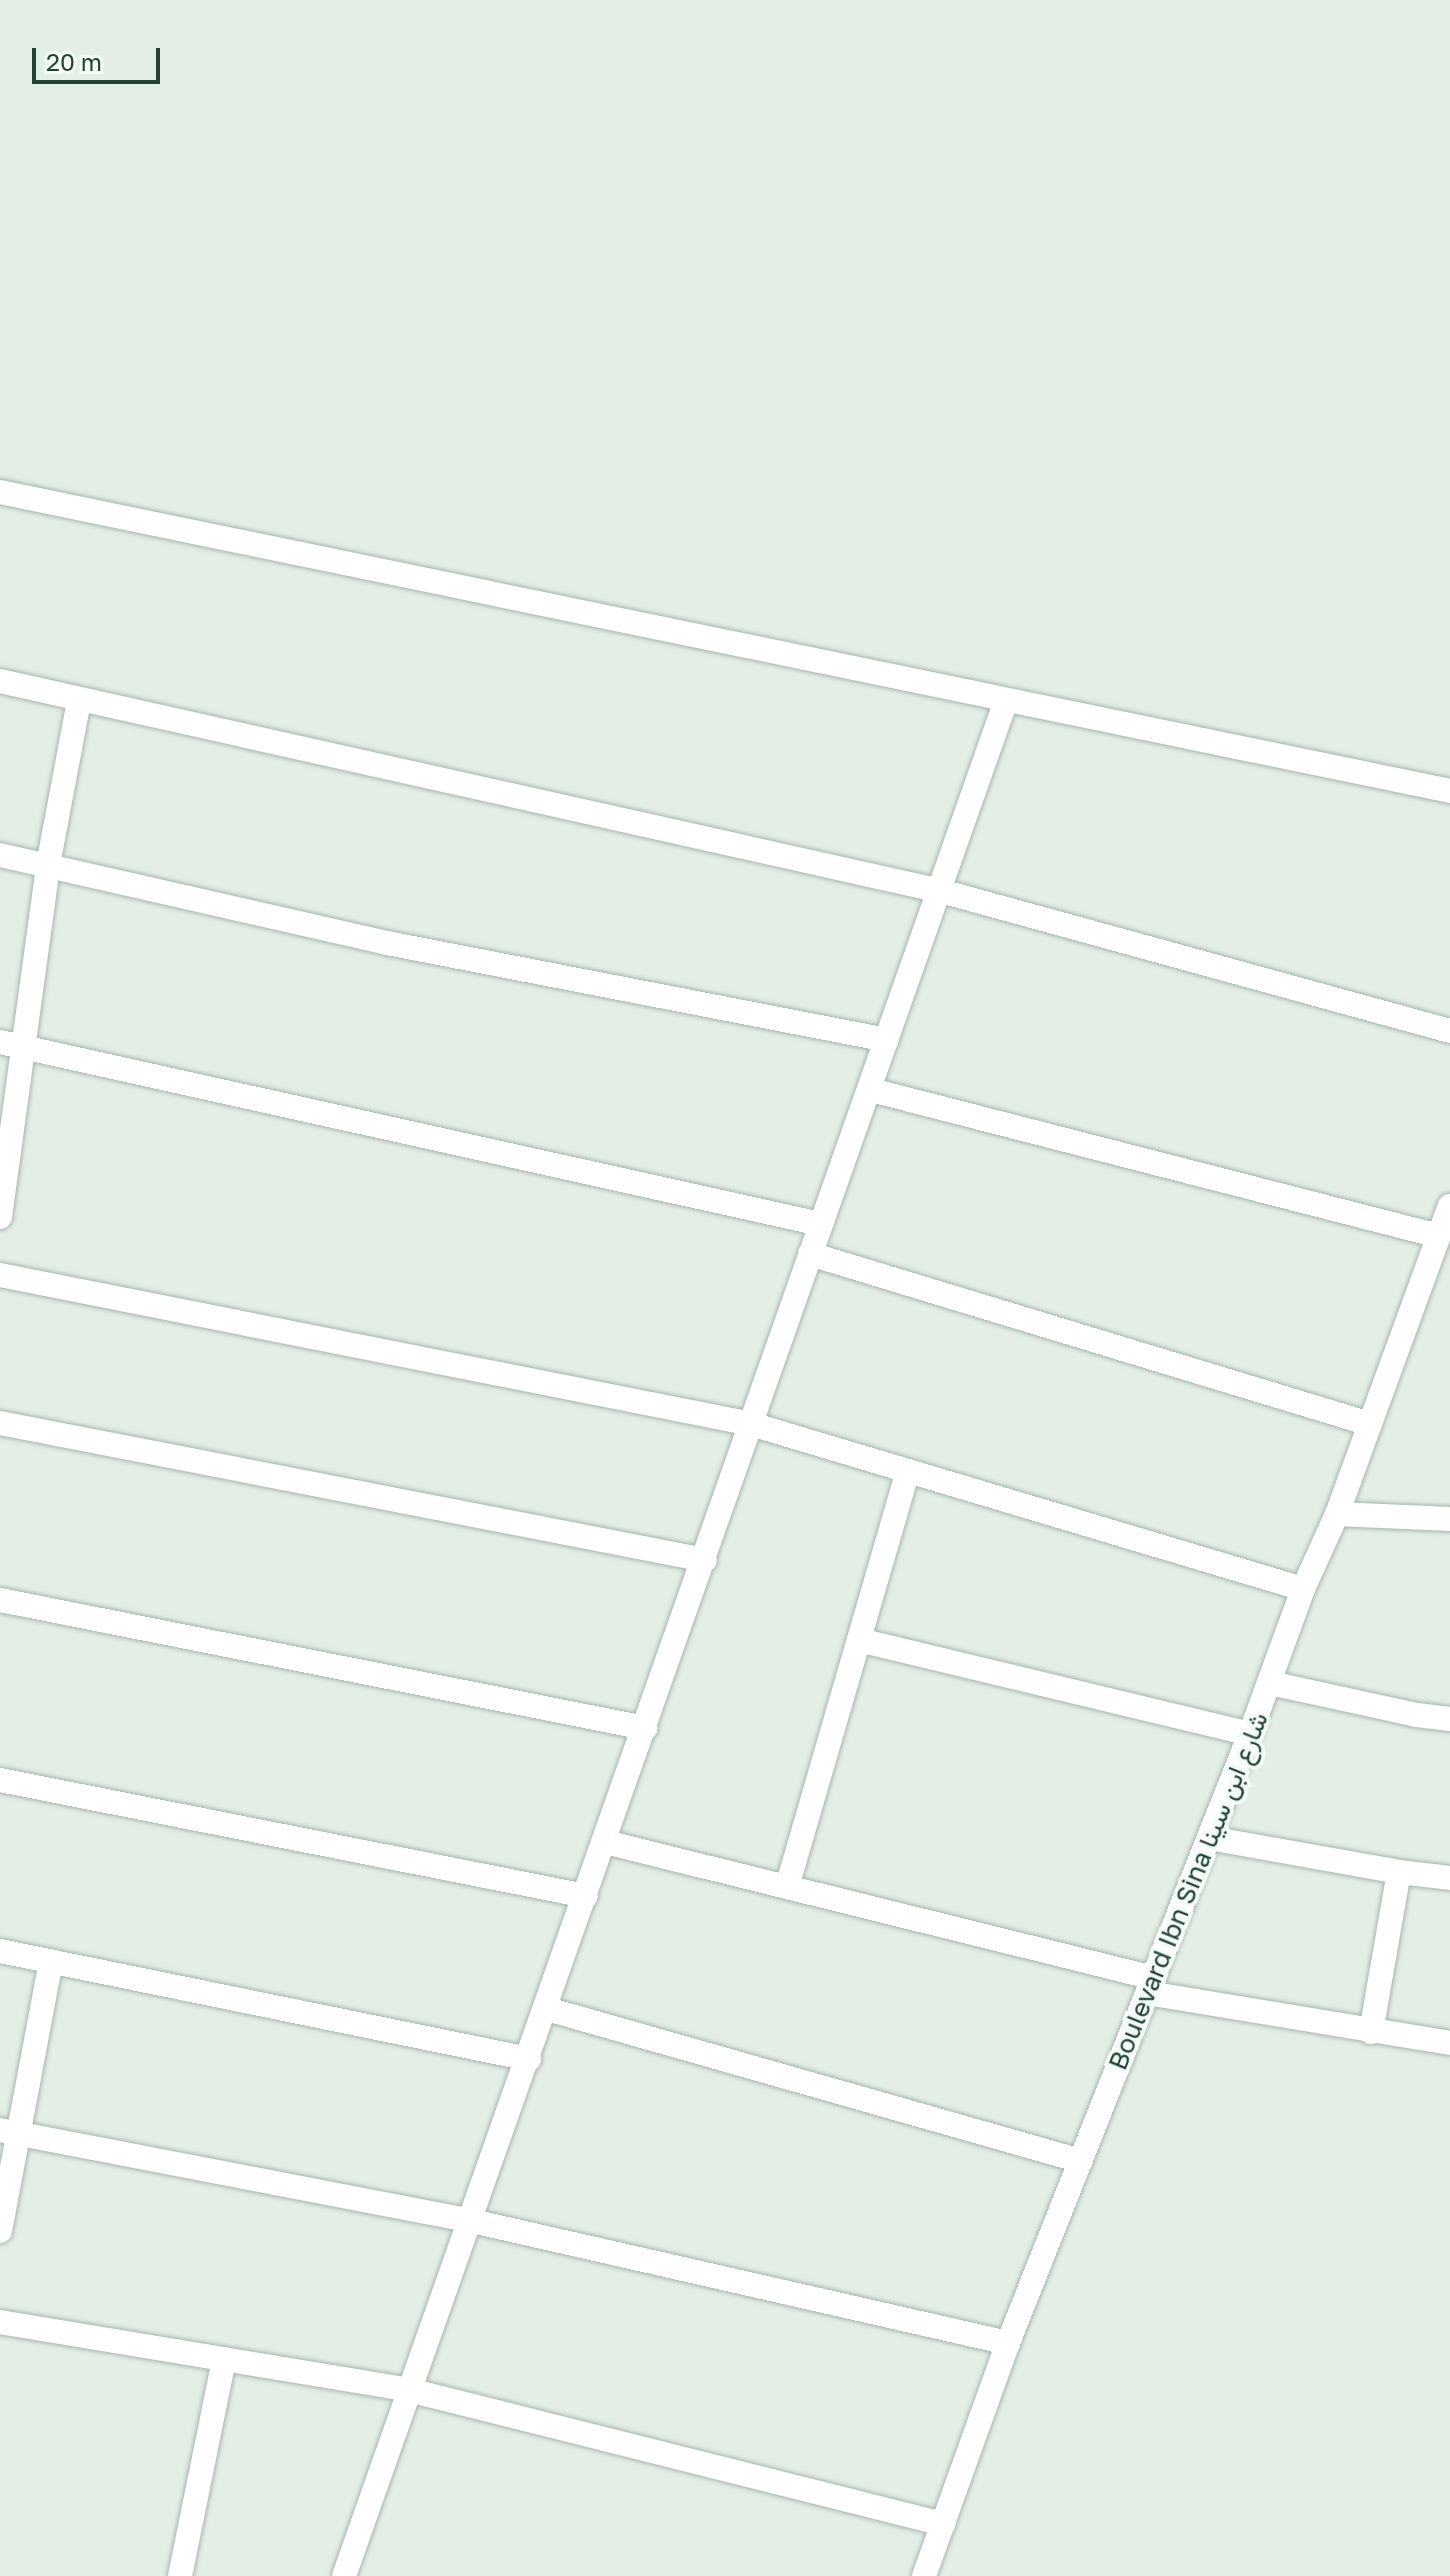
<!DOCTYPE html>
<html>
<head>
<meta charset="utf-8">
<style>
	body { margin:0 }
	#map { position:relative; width:1450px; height:2576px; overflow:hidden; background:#e3eee7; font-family:"Golos Text",Vazirmatn,sans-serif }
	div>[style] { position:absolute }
	.roads { filter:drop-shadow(0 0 2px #a5b7ad) drop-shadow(0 0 2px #a5b7ad) }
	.minor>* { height:24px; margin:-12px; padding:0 12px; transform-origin:12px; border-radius:12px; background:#fff }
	span { translate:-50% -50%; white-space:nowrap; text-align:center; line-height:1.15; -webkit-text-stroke:8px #f4faf6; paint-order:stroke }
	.street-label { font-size:26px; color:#204233 }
	.scale { position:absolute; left:32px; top:48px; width:128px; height:36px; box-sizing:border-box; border:4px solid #204233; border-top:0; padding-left:10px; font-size:24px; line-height:28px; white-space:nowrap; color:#204233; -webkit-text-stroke:6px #f4faf6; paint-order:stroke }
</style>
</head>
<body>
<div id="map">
	<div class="roads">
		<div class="minor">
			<div style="left:0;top:492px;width:1481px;rotate:11.65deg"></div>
			<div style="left:0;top:681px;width:964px;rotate:12.58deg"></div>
			<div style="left:941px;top:891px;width:528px;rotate:15.38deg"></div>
			<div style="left:0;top:855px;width:397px;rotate:12.8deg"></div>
			<div style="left:387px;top:943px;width:509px;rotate:10.98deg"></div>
			<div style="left:0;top:1042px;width:840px;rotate:12.51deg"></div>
			<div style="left:871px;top:1090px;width:586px;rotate:14.42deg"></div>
			<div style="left:0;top:1217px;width:355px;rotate:-82.2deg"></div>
			<div style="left:48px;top:865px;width:167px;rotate:-79.3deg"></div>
			<div style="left:810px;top:1254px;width:585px;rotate:16.89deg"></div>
			<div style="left:0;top:1275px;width:766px;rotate:11.22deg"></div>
			<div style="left:751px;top:1424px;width:576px;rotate:16.64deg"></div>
			<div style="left:0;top:1423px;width:718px;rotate:11deg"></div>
			<div style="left:1337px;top:1514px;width:113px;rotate:2.5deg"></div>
			<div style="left:0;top:1600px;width:658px;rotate:11.22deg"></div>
			<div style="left:859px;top:1640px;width:402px;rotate:13.5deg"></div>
			<div style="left:1270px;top:1683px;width:150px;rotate:12.3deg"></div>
			<div style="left:1417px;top:1715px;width:33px;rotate:7deg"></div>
			<div style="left:0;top:1780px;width:597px;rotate:11.2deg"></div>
			<div style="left:1209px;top:1838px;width:193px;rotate:10.1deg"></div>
			<div style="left:1399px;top:1872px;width:51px;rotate:6.7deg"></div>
			<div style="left:605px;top:1842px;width:566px;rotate:13.91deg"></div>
			<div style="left:787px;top:1887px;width:433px;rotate:-73.8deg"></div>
			<div style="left:0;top:1951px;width:540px;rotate:11.54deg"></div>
			<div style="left:1148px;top:1993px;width:306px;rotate:9.4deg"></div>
			<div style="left:547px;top:2009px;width:555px;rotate:15.89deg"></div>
			<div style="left:1371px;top:2032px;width:162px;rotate:-80.1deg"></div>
			<div style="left:0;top:2130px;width:481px;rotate:10.9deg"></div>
			<div style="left:472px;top:2221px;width:550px;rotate:12.82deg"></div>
			<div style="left:0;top:2231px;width:274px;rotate:-79.3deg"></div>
			<div style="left:0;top:2322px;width:415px;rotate:9.4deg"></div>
			<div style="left:409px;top:2390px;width:551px;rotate:14.09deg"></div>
			<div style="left:180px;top:2576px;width:221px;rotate:-78.5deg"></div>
			<div style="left:344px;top:2576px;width:1989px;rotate:-70.56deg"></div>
			<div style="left:924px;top:2576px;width:248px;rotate:-70.2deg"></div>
			<div style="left:1008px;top:2343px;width:655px;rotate:-68.33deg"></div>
			<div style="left:1250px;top:1734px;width:154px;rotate:-69.9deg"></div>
			<div style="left:1303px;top:1589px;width:82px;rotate:-65.6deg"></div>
			<div style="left:1337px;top:1514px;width:328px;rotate:-69.9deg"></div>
		</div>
	</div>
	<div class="street-label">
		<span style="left:1188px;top:1891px;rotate:-68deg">Boulevard Ibn Sina شارع ابن سينا</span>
	</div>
	<div class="scale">20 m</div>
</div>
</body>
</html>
